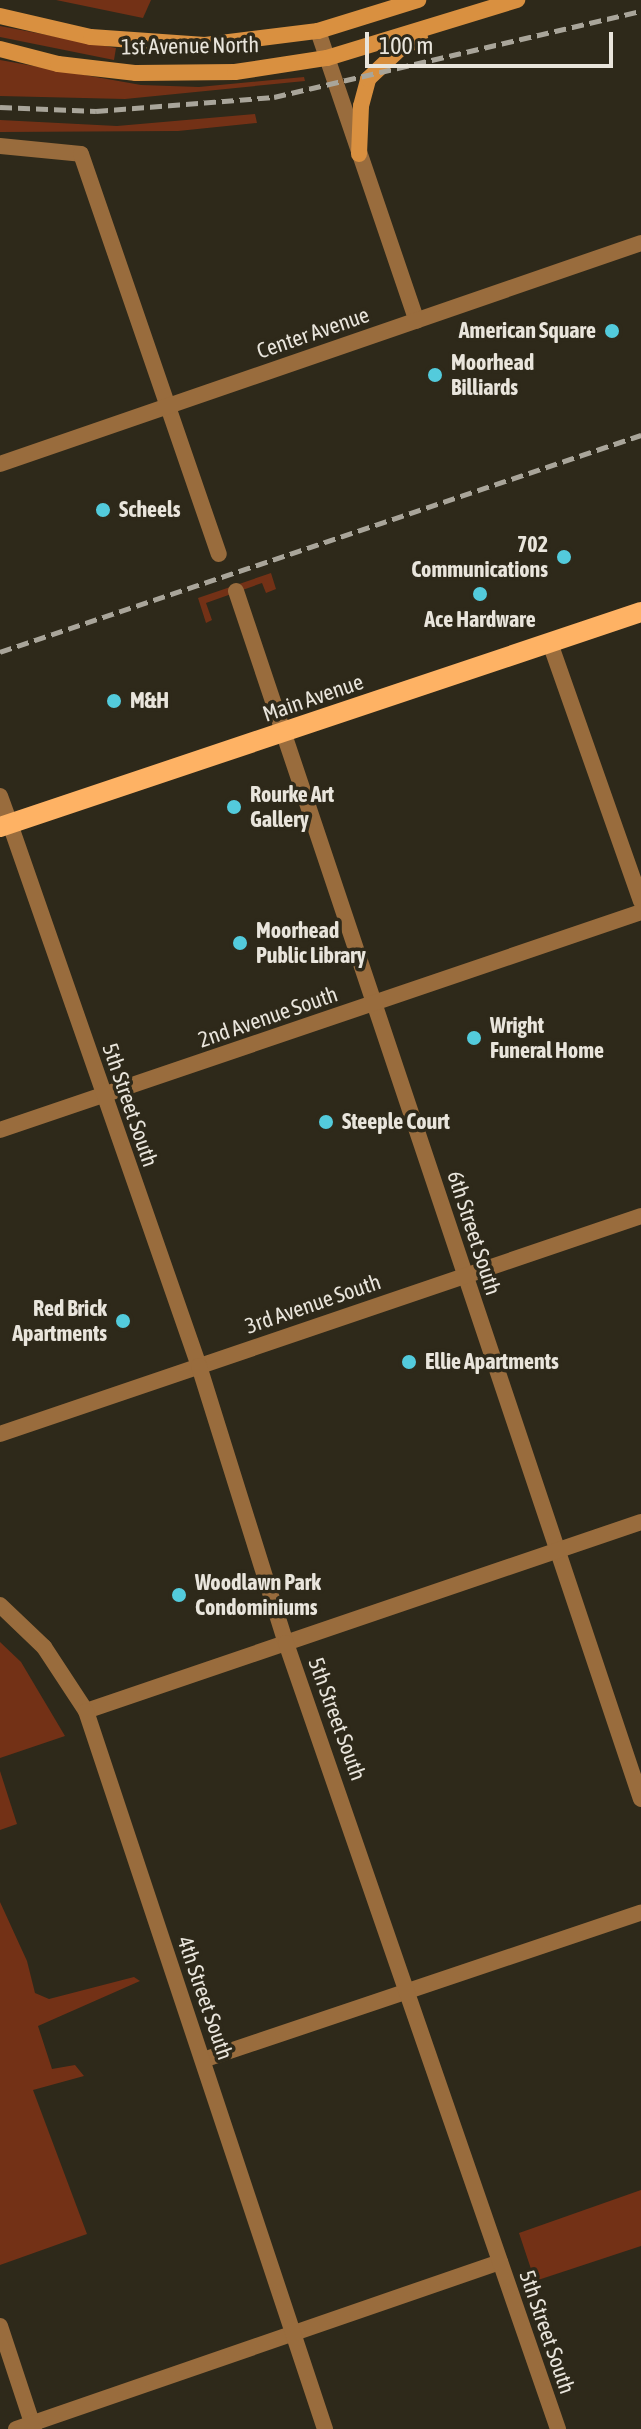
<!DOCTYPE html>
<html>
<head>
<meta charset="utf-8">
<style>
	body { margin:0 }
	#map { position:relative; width:641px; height:2429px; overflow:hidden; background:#2e291a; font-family:"Asap Condensed",sans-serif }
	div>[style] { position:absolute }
	.green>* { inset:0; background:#733116 }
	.minor>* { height:16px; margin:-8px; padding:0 8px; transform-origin:8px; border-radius:8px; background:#996c3d }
	.tertiary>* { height:16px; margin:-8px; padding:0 8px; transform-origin:8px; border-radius:8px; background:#996c3d }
	.secondary>* { height:16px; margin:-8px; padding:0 8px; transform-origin:8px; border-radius:8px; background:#d99040 }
	.primary>* { height:20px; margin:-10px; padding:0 10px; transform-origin:10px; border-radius:10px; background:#feb264 }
	.rail>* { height:5px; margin-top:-2.5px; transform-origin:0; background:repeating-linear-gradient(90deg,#a9a59a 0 12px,transparent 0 18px) }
	.dots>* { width:22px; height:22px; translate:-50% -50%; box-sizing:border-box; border:4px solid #2e291a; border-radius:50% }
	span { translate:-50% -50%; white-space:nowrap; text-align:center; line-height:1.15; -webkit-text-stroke:7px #2e291a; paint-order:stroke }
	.street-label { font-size:22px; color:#e9e5dc }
	.poi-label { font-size:22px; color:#e9e5dc; font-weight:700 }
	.right { translate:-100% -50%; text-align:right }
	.left { translate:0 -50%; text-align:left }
	.scale { position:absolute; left:365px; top:32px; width:248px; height:36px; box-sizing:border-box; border:4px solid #e9e5dc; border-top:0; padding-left:10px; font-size:24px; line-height:28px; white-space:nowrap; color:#e9e5dc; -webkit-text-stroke:6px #2e291a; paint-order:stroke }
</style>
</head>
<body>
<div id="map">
	<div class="green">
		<div style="clip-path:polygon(56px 0,151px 0,143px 18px)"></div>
		<div style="clip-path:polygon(0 26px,116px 48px,114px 60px,0 37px)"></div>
		<div style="clip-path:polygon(0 60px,141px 85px,199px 87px,304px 77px,305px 81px,125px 99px,0 96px)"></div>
		<div style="clip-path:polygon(255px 114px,257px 123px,178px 131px,0 132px,0 120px,117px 126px)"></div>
		<div style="clip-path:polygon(271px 573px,276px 589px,266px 593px,262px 583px,206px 603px,212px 620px,206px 623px,198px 598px)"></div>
		<div style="clip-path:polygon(0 1642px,21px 1662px,65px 1736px,0 1758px)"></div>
		<div style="clip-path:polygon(0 1771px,17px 1824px,0 1830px)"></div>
		<div style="clip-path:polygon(0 1902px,27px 1961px,35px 1993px,49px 1999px,134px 1977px,140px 1981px,38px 2026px,52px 2069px,75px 2065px,84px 2076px,33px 2090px,87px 2234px,0 2265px)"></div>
		<div style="clip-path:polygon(641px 2190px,641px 2246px,535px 2281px,519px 2233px)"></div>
	</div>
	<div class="minor">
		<div style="left:318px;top:31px;width:306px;rotate:71.2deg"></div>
		<div style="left:0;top:146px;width:81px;rotate:5.6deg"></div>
		<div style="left:81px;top:154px;width:423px;rotate:71deg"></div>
		<div style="left:236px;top:591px;width:1274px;rotate:71.47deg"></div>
		<div style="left:550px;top:643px;width:274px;rotate:70.6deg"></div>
		<div style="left:0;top:796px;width:30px;rotate:70deg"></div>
		<div style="left:0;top:1130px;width:677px;rotate:-18.78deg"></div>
		<div style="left:0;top:1434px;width:677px;rotate:-18.78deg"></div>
		<div style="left:86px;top:1711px;width:586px;rotate:-18.81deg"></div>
		<div style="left:203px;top:2060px;width:462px;rotate:-18.6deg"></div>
		<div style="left:0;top:2326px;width:108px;rotate:71.7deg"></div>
		<div style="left:16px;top:2429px;width:512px;rotate:-19.04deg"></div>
	</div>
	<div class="tertiary">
		<div style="left:0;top:464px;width:678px;rotate:-19.02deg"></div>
		<div style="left:10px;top:824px;width:574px;rotate:70.78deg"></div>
		<div style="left:199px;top:1366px;width:290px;rotate:72.6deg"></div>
		<div style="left:286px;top:1643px;width:832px;rotate:70.91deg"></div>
		<div style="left:0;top:1605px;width:61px;rotate:43.7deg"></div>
		<div style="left:44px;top:1647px;width:77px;rotate:56.7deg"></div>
		<div style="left:86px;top:1711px;width:757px;rotate:71.59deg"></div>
	</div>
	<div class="secondary">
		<div style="left:0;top:16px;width:93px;rotate:13deg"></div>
		<div style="left:91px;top:37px;width:114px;rotate:4deg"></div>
		<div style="left:205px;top:45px;width:114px;rotate:-7.1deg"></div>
		<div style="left:318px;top:31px;width:105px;rotate:-17.2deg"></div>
		<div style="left:0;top:49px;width:60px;rotate:14.5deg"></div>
		<div style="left:58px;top:64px;width:79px;rotate:6.6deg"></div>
		<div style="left:136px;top:73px;width:99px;rotate:-0.6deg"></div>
		<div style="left:235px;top:72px;width:93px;rotate:-8.7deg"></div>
		<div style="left:327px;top:58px;width:199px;rotate:-17deg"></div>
		<div style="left:359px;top:154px;width:48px;rotate:-87.6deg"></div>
		<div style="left:361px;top:106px;width:28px;rotate:-75deg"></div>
		<div style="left:368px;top:79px;width:47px;rotate:-43.3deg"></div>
		<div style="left:402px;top:47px;width:20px;rotate:-24deg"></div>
	</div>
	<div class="primary">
		<div style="left:0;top:827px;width:676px;rotate:-18.54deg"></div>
	</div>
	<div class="rail">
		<div style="left:0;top:107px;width:96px;rotate:2.4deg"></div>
		<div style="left:96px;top:111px;width:179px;rotate:-4.5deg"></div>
		<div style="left:274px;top:97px;width:377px;rotate:-13.2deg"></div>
		<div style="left:0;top:652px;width:677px;rotate:-18.7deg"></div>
	</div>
	<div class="dots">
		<div style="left:612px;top:331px;background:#53cbdc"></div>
		<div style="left:435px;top:375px;background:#53cbdc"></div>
		<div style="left:103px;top:510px;background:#53cbdc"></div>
		<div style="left:564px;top:557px;background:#53cbdc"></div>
		<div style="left:480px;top:594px;background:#53cbdc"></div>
		<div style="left:114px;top:701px;background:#53cbdc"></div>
		<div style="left:234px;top:807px;background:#53cbdc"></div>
		<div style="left:240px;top:943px;background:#53cbdc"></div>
		<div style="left:474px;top:1038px;background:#53cbdc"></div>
		<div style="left:326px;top:1122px;background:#53cbdc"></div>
		<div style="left:123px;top:1321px;background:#53cbdc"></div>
		<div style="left:409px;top:1362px;background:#53cbdc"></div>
		<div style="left:179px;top:1595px;background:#53cbdc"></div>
	</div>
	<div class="street-label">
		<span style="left:190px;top:46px;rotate:-1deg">1st Avenue North</span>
		<span style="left:313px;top:333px;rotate:-19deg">Center Avenue</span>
		<span style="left:313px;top:698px;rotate:-19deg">Main Avenue</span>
		<span style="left:268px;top:1017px;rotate:-19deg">2nd Avenue South</span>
		<span style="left:130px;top:1105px;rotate:71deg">5th Street South</span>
		<span style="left:474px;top:1233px;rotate:72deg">6th Street South</span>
		<span style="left:313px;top:1304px;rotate:-19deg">3rd Avenue South</span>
		<span style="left:337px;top:1719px;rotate:70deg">5th Street South</span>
		<span style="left:205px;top:1998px;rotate:71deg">4th Street South</span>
		<span style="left:547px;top:2332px;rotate:71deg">5th Street South</span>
	</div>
	<div class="poi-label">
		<span class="right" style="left:596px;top:331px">American Square</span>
		<span class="left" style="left:451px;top:375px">Moorhead<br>Billiards</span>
		<span class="left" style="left:119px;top:510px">Scheels</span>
		<span class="right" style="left:548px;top:557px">702<br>Communications</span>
		<span style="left:480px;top:620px">Ace Hardware</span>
		<span class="left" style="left:130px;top:701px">M&amp;H</span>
		<span class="left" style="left:250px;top:807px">Rourke Art<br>Gallery</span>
		<span class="left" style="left:256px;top:943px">Moorhead<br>Public Library</span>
		<span class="left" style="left:490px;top:1038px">Wright<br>Funeral Home</span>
		<span class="left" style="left:342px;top:1122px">Steeple Court</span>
		<span class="right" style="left:107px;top:1321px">Red Brick<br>Apartments</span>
		<span class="left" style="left:425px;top:1362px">Ellie Apartments</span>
		<span class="left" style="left:195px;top:1595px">Woodlawn Park<br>Condominiums</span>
	</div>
	<div class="scale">100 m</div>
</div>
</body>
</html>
